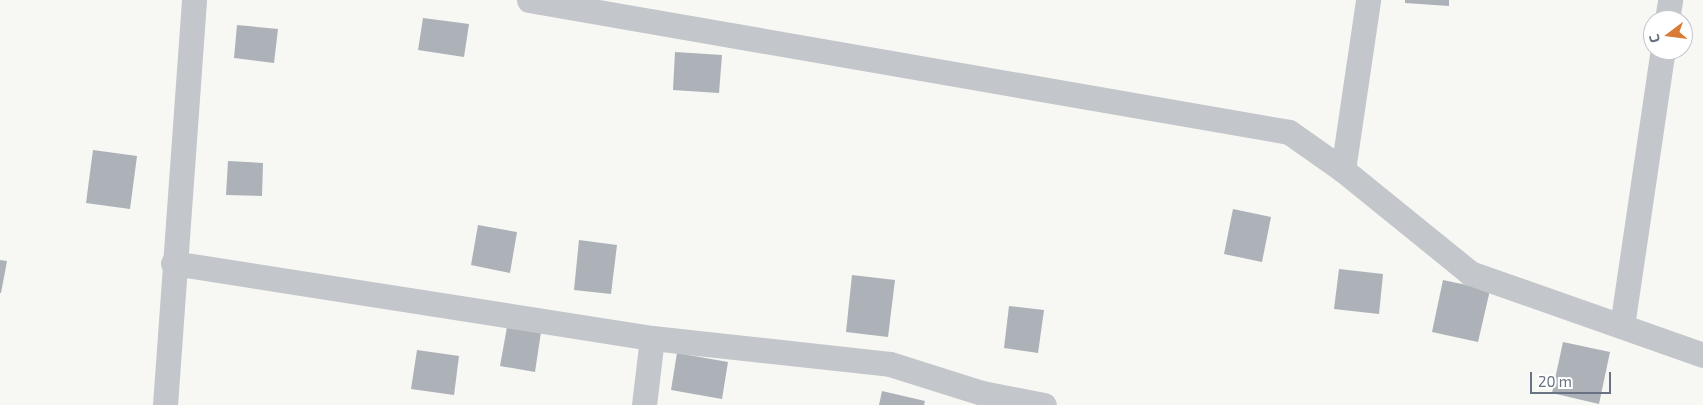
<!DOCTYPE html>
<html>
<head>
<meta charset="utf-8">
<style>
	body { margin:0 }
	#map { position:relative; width:1703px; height:405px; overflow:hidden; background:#f7f7f4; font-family:"Exo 2",sans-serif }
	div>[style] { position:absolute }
	.building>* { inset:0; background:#acb2b8 }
	.street>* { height:25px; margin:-12.5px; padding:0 12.5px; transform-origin:12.5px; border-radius:12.5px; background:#c3c6ca }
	span { translate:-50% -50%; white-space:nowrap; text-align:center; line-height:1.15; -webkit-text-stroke:5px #fff; paint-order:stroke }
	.north { position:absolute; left:1643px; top:10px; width:50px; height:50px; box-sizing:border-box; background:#fff; border:1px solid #c3c7cd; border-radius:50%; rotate:255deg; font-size:14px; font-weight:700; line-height:20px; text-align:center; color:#687283 }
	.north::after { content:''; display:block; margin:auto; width:18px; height:22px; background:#d87b34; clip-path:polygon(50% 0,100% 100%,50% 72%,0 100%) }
	.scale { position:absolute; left:1530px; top:372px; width:81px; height:22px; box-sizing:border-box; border:2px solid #687283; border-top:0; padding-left:6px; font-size:15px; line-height:18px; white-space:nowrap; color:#687283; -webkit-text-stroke:4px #fff; paint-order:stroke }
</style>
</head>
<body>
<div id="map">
	<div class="building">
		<div style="clip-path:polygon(1405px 0,1449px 0,1449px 6px,1405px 3px)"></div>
		<div style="clip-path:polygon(423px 18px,469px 24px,464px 57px,418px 50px)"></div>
		<div style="clip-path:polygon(237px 25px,278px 29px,274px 63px,234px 58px)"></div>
		<div style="clip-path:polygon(675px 52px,722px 55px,719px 93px,673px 90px)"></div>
		<div style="clip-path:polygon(93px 150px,137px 156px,130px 209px,86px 203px)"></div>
		<div style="clip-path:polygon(228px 161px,263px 163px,262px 196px,226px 195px)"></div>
		<div style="clip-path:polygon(1233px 209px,1271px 217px,1262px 262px,1224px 254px)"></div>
		<div style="clip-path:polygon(478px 225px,517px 232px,510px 273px,471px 265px)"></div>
		<div style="clip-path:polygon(579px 240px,617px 245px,611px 294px,574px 290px)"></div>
		<div style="clip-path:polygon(0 260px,7px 261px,1px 293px,0 293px)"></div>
		<div style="clip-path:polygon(1339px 269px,1383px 274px,1379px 314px,1334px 309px)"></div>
		<div style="clip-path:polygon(852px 275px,895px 280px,888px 337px,846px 332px)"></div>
		<div style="clip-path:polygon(1443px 280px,1490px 290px,1478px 342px,1432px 332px)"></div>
		<div style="clip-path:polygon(1009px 306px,1044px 310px,1038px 353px,1004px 348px)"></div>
		<div style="clip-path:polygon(507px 327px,541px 332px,535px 372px,500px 366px)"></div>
		<div style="clip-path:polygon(1563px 342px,1610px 352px,1599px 404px,1552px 393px)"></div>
		<div style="clip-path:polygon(417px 350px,459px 356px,454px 395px,411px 389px)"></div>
		<div style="clip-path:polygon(677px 353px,728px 362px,722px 399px,671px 390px)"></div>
		<div style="clip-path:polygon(882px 391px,925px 401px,924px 405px,879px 405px)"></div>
	</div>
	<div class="street">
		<div style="left:529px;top:0;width:771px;rotate:9.85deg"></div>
		<div style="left:1289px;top:132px;width:66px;rotate:35.1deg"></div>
		<div style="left:1343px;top:170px;width:164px;rotate:39deg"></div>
		<div style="left:1470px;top:273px;width:247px;rotate:19.4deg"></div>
		<div style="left:1667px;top:20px;width:20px;rotate:-81deg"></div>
		<div style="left:1343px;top:170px;width:172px;rotate:-81.6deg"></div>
		<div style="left:173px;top:263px;width:485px;rotate:8.9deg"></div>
		<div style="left:652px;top:338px;width:239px;rotate:6.2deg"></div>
		<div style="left:890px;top:364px;width:96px;rotate:17.5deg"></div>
		<div style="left:982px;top:393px;width:63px;rotate:11deg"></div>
		<div style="left:1622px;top:326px;width:279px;rotate:-81.6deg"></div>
		<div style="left:165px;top:405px;width:406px;rotate:-85.9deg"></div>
		<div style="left:644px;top:405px;width:67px;rotate:-83.2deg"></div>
	</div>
	<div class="north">С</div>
	<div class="scale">20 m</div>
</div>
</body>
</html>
